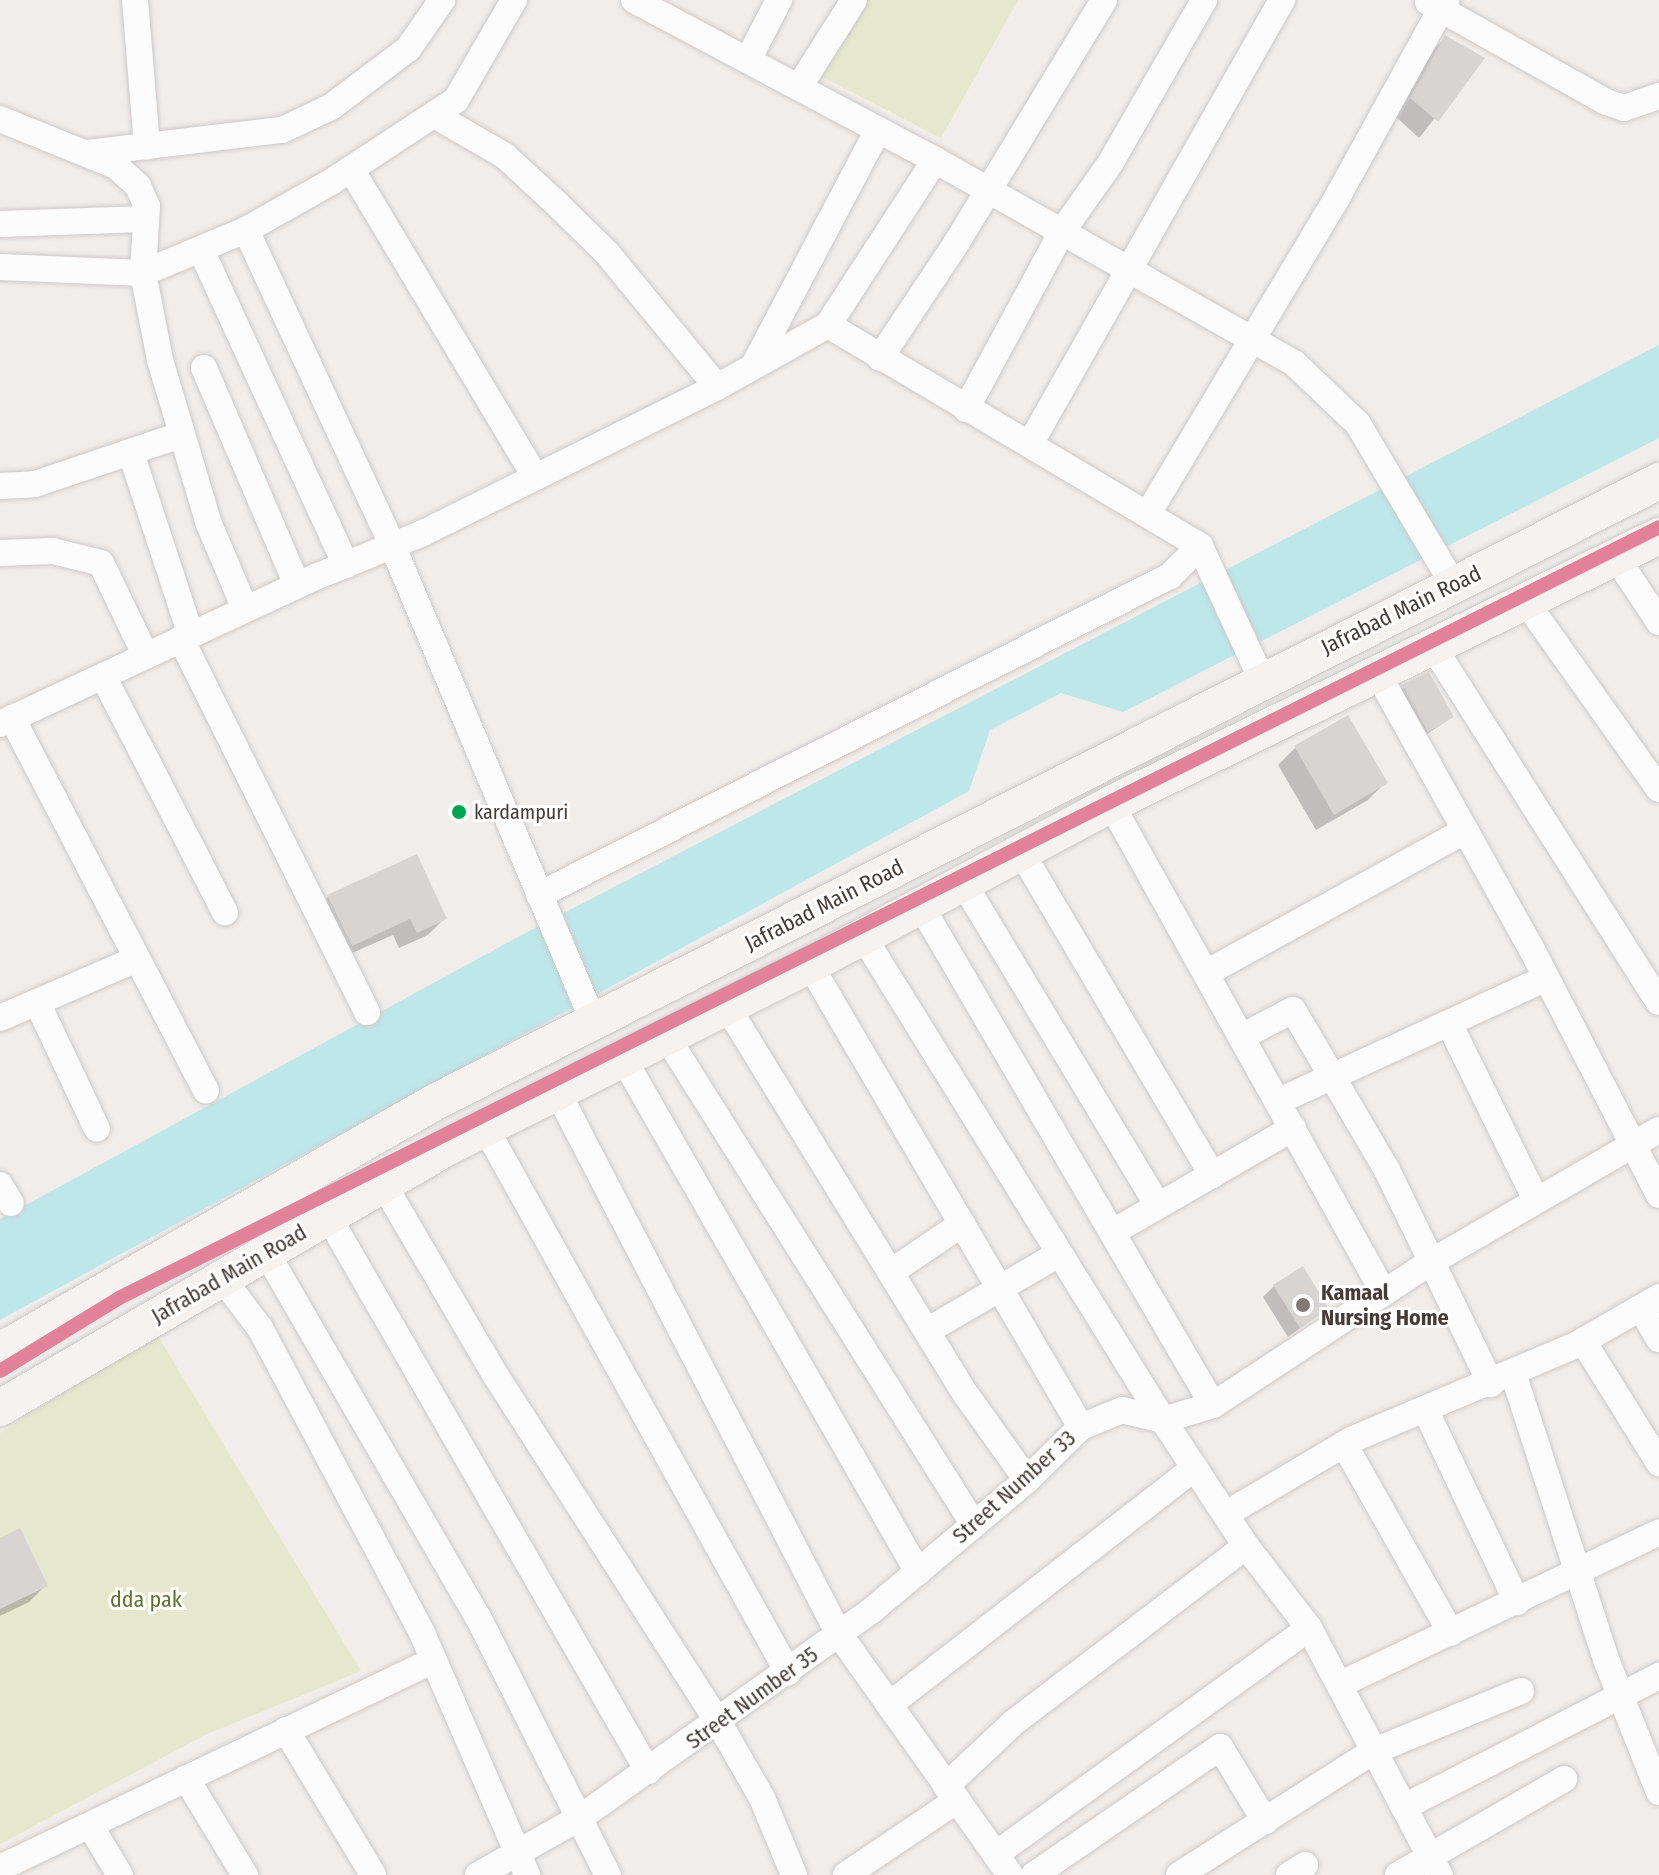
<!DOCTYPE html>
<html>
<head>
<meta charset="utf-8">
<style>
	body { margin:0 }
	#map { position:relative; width:1659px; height:1875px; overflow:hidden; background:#f0edeb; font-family:"Fira Sans Condensed",sans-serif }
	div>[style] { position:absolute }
	.green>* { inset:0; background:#e6e8cd }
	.water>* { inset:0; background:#bee7ea }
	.shadow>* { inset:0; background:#0003 }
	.building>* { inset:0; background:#d8d4d2 }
	.roads { filter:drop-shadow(0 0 2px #ccc9c7) drop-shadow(0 0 2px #ccc9c7) }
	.minor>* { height:26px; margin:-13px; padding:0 13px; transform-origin:13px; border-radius:13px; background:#fdfcfc }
	.secondary>* { height:36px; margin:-18px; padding:0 18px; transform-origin:18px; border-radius:18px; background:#f6f2ef }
	.metro-1>* { height:14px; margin:-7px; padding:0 7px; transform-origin:7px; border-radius:7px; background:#e1829a }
	.dots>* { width:22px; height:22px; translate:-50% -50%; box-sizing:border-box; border:4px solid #fff; border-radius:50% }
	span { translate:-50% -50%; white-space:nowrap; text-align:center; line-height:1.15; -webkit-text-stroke:6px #fff; paint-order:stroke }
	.bus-label { font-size:20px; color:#463b37 }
	.left { translate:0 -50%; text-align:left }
	.street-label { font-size:22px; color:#463b37 }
	.poi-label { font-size:22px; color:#463b37; font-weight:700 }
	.park-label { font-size:22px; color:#5f732f }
</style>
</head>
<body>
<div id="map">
	<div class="green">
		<div style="clip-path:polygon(837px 0,1018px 0,941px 138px,801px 66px)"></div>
		<div style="clip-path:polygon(156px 1333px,361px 1671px,205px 1735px,0 1844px,0 1433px)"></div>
	</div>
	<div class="water">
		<div style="clip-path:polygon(1659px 345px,1659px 438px,1123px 712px,1061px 693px,990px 730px,969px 791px,0 1320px,0 1219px,529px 931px)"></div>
	</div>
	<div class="shadow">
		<div style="clip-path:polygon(1445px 38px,1482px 59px,1419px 138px,1395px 116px,1428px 55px)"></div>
		<div style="clip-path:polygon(1403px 687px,1452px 717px,1417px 741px,1392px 698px)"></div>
		<div style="clip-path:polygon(1347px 718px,1385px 783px,1368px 800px,1316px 830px,1278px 765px,1295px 748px)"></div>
		<div style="clip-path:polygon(416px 856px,445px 918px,428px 935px,399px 948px,393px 935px,334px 961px,311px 914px,328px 897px)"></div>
		<div style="clip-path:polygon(1274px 1286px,1327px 1309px,1288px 1337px,1263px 1297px)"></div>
		<div style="clip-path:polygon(0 1540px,46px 1585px,29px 1602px,0 1616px)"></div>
	</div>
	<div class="building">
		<div style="clip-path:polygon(1445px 35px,1485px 58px,1438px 122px,1410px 98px)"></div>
		<div style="clip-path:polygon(1429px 672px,1454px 717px,1428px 732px,1402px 685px)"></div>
		<div style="clip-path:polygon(1348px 715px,1388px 783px,1334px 815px,1294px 746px)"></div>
		<div style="clip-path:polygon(417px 854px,447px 919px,417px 933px,410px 919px,352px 946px,327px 895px)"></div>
		<div style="clip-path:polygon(1303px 1266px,1329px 1309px,1300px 1328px,1273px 1285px)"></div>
		<div style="clip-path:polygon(20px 1528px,48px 1586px,0 1609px,0 1538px)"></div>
	</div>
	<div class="roads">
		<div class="minor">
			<div style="left:135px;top:0;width:147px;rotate:85.3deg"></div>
			<div style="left:634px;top:0;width:341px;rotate:28deg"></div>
			<div style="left:935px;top:160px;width:412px;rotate:29.5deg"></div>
			<div style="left:1294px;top:363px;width:88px;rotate:43.6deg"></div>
			<div style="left:1358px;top:424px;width:186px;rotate:59.3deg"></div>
			<div style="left:1428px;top:2px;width:204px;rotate:29.3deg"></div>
			<div style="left:1606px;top:102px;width:19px;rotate:18deg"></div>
			<div style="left:1624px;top:108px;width:37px;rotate:-19deg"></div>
			<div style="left:748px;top:60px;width:68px;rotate:-62.7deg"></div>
			<div style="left:799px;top:87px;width:103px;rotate:-57.7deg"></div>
			<div style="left:436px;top:116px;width:80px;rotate:30.1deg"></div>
			<div style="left:505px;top:156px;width:71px;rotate:42.7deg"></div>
			<div style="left:557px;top:204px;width:70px;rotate:44.4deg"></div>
			<div style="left:607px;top:253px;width:173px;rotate:50.6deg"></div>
			<div style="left:0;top:119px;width:125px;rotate:22.1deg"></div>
			<div style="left:116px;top:166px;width:30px;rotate:42deg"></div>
			<div style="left:138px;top:186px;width:22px;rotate:66deg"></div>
			<div style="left:147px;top:206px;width:67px;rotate:93.4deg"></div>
			<div style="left:143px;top:273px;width:89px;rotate:78.9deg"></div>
			<div style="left:160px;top:360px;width:171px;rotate:73.4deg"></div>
			<div style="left:209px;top:524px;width:92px;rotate:67deg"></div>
			<div style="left:88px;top:153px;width:195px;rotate:-6.8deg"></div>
			<div style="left:282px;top:130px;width:54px;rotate:-25.1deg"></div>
			<div style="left:331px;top:107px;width:96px;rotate:-37deg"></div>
			<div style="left:408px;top:49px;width:60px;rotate:-55.2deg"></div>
			<div style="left:351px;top:169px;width:359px;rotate:59.1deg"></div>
			<div style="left:0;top:224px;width:145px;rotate:-2deg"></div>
			<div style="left:246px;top:230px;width:349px;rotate:65.1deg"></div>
			<div style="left:393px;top:547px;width:517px;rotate:67.11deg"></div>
			<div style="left:201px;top:250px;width:347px;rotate:65.3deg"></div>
			<div style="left:0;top:267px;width:143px;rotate:2.4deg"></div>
			<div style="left:143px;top:273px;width:112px;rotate:-22.7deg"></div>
			<div style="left:246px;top:230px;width:98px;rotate:-29.5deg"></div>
			<div style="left:331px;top:182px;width:149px;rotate:-33.3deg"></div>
			<div style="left:456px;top:100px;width:116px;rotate:-59.9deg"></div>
			<div style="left:828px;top:325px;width:433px;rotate:30.7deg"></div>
			<div style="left:1200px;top:546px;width:148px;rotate:65.2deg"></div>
			<div style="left:880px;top:358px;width:139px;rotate:-56.4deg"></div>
			<div style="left:957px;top:242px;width:283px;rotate:-58.7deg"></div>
			<div style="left:754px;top:365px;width:266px;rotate:-62.2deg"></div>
			<div style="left:204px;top:368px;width:236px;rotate:66.8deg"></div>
			<div style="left:966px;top:409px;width:200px;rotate:-61.6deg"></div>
			<div style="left:1061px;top:233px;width:87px;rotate:-54.8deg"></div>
			<div style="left:1111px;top:162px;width:187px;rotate:-60.1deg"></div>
			<div style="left:1030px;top:444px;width:511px;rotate:-60.42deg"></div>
			<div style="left:131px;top:453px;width:192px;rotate:71.8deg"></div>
			<div style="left:0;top:486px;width:35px;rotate:-3deg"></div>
			<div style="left:35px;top:484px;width:154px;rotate:-18.6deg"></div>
			<div style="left:1149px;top:512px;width:370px;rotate:-59.1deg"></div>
			<div style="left:1339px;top:194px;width:222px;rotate:-61.1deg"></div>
			<div style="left:0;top:553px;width:53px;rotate:-2.2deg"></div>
			<div style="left:53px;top:551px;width:49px;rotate:14deg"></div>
			<div style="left:101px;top:563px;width:103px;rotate:64.2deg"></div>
			<div style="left:1616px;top:557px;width:78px;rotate:56.5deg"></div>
			<div style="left:1526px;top:602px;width:229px;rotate:54.6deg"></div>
			<div style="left:181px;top:639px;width:417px;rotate:63.5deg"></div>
			<div style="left:1434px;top:648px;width:419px;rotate:57.6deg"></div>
			<div style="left:103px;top:676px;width:266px;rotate:62.7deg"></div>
			<div style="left:1379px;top:676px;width:312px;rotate:60.8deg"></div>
			<div style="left:1531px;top:948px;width:278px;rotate:62.6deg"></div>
			<div style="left:12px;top:718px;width:420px;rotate:62.5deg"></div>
			<div style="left:0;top:724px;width:351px;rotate:-25deg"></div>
			<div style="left:318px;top:576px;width:113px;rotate:-22.3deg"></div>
			<div style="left:423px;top:533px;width:328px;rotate:-26.4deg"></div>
			<div style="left:717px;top:387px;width:127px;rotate:-29.2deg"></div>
			<div style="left:828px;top:325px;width:197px;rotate:-57deg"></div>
			<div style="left:1111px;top:804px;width:560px;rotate:60.83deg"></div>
			<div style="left:1023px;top:855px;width:372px;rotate:59.4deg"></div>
			<div style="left:964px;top:884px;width:376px;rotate:58.9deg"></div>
			<div style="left:539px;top:895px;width:707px;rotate:-26.82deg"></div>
			<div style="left:1170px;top:576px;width:42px;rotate:-45deg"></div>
			<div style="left:921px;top:906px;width:578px;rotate:59.67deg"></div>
			<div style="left:863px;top:936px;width:569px;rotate:58.21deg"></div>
			<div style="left:1163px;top:1420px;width:151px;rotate:56.6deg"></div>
			<div style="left:1246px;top:1546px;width:103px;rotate:52.5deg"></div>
			<div style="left:1309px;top:1628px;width:280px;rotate:62.1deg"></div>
			<div style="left:810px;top:965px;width:536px;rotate:59.6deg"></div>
			<div style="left:1208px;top:972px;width:294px;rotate:-28.8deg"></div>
			<div style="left:37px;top:1002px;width:140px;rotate:64.7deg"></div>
			<div style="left:726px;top:1005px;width:459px;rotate:58.4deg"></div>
			<div style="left:967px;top:1396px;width:103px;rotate:54.5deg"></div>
			<div style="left:0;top:1018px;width:149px;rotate:-23.3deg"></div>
			<div style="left:1449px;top:1023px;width:195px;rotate:63.8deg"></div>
			<div style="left:666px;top:1036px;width:578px;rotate:57.79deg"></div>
			<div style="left:1243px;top:1036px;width:56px;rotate:-27.5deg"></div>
			<div style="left:1293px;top:1010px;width:186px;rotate:59.6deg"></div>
			<div style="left:1387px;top:1170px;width:238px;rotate:64.1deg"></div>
			<div style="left:623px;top:1058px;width:593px;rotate:60.15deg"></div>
			<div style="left:557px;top:1091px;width:612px;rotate:62.56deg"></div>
			<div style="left:839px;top:1634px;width:296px;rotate:54.6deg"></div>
			<div style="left:1279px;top:1101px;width:294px;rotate:-24.7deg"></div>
			<div style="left:485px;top:1127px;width:624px;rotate:60.93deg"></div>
			<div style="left:0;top:1185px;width:21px;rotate:59deg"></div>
			<div style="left:385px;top:1187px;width:219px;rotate:59.6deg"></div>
			<div style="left:496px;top:1376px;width:412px;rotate:57.3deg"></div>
			<div style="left:719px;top:1723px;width:86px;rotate:60.2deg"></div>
			<div style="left:762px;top:1798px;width:83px;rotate:67.4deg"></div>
			<div style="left:328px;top:1216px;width:641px;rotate:60.03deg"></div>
			<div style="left:1113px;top:1232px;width:208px;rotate:-30deg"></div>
			<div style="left:266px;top:1252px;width:422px;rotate:59.9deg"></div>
			<div style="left:478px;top:1617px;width:289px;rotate:63.3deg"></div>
			<div style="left:891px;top:1272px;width:86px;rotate:-34.1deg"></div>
			<div style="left:222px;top:1278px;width:63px;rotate:52.8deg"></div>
			<div style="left:260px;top:1328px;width:345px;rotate:62deg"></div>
			<div style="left:422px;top:1633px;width:264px;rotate:66.5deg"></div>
			<div style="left:1641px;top:1308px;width:36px;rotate:60deg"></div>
			<div style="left:927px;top:1331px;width:151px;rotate:-30.3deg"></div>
			<div style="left:1583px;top:1341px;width:144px;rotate:58.1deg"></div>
			<div style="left:1513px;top:1373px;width:304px;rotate:72deg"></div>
			<div style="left:1607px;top:1662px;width:140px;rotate:68.2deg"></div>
			<div style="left:1425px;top:1409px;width:214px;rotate:64.5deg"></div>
			<div style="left:1163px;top:1420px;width:52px;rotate:-16.7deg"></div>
			<div style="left:1213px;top:1405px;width:261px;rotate:-33.3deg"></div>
			<div style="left:1431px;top:1262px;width:263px;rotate:-30.1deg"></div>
			<div style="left:1344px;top:1444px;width:217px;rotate:60.5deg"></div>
			<div style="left:1226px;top:1514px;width:145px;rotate:-30.6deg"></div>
			<div style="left:1351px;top:1440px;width:244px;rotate:-22.9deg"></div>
			<div style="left:1576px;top:1345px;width:96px;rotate:-30deg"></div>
			<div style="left:1341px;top:1684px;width:352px;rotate:-25.5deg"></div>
			<div style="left:889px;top:1705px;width:387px;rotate:-37.8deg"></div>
			<div style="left:286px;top:1730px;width:169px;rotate:59deg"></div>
			<div style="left:186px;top:1778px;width:114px;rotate:58.7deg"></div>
			<div style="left:946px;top:1786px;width:92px;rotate:-43.2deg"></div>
			<div style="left:1013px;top:1723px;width:293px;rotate:-37.2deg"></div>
			<div style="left:1404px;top:1807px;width:287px;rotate:-27.2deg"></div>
			<div style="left:91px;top:1827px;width:56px;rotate:58.9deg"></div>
			<div style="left:996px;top:1854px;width:386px;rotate:-35.8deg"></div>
			<div style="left:0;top:1868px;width:480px;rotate:-25.6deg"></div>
			<div style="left:478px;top:1875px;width:118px;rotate:-29.4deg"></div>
			<div style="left:581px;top:1817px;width:356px;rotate:-35.4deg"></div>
			<div style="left:871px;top:1611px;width:204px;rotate:-40deg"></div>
			<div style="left:1027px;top:1480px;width:76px;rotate:-44.5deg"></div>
			<div style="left:1081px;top:1427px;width:44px;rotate:-22.5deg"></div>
			<div style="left:1122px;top:1410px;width:42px;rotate:13.7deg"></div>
			<div style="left:846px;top:1875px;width:134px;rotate:-34deg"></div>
			<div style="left:1034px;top:1875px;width:226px;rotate:-34.5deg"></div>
			<div style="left:1220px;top:1747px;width:87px;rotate:58.7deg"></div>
			<div style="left:1179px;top:1875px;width:231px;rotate:-32.5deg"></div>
			<div style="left:1374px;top:1751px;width:159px;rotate:-22.2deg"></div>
			<div style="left:1289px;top:1875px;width:19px;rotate:-32deg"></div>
			<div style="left:1398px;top:1875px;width:192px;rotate:-30deg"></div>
		</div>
		<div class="secondary">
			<div style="left:0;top:1351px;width:501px;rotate:-29.79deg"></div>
			<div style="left:435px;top:1102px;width:1373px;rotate:-26.9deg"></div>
			<div style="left:0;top:1408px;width:516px;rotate:-30.24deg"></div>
			<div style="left:446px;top:1148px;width:407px;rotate:-26.7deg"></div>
			<div style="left:810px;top:965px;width:341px;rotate:-28.1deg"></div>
			<div style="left:1111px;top:804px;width:610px;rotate:-26.06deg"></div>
		</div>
	</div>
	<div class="metro-1">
		<div style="left:0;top:1371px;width:140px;rotate:-31.5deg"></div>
		<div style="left:119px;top:1298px;width:1722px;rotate:-26.59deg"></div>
	</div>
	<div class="dots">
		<div style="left:459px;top:812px;background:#00a651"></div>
		<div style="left:1303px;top:1305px;background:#827976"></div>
	</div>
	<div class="bus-label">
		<span class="left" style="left:474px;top:812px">kardampuri</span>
	</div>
	<div class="street-label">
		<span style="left:1401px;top:610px;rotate:-26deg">Jafrabad Main Road</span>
		<span style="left:824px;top:905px;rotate:-27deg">Jafrabad Main Road</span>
		<span style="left:229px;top:1274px;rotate:-30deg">Jafrabad Main Road</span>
		<span style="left:1014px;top:1487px;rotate:-42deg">Street Number 33</span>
		<span style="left:752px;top:1698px;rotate:-36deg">Street Number 35</span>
	</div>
	<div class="poi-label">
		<span class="left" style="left:1321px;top:1305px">Kamaal<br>Nursing Home</span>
	</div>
	<div class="park-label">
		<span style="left:146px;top:1600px">dda pak</span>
	</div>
</div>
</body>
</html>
